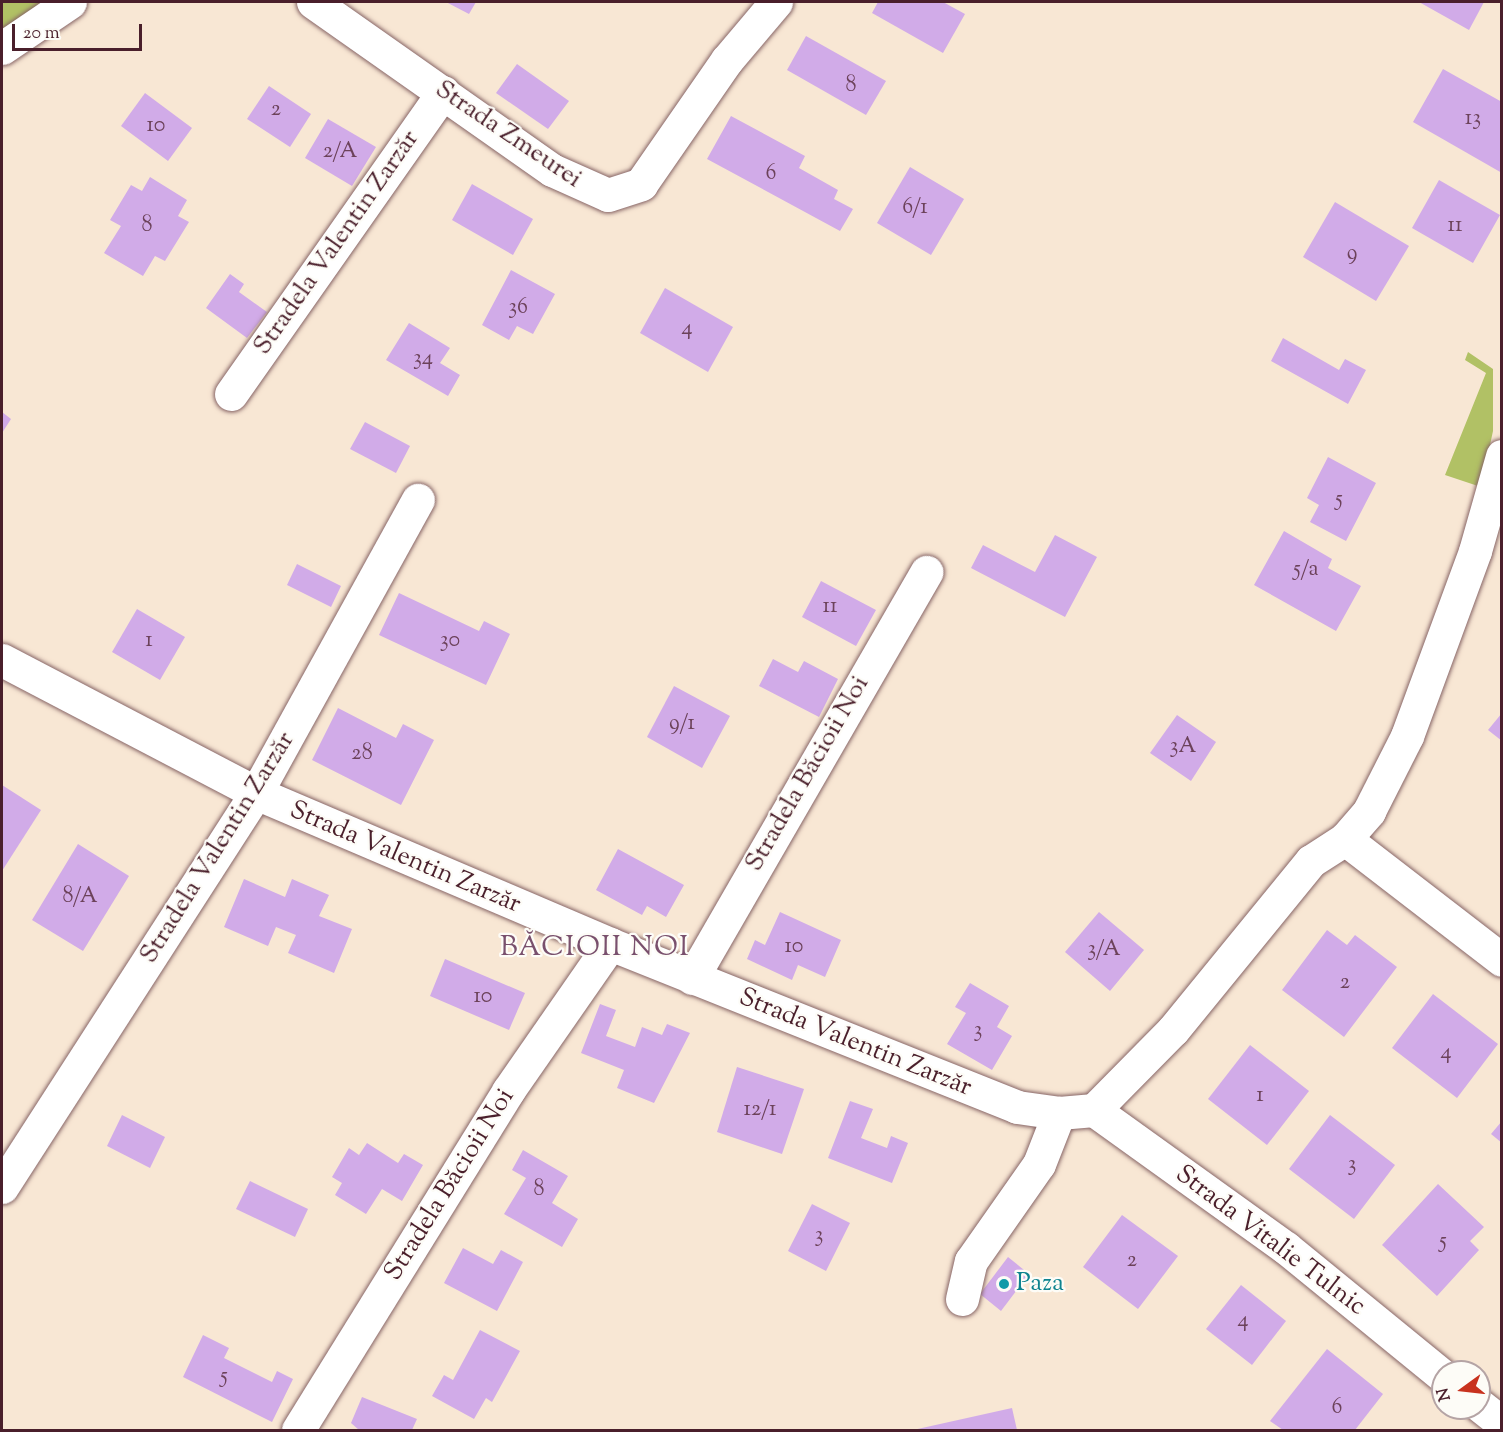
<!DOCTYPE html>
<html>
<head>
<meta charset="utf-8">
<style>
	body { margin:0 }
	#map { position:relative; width:1503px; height:1432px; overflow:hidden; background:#f8e7d4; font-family:"Sorts Mill Goudy",serif }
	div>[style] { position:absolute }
	.green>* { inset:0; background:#b1c165 }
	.building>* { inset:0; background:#d1abe8 }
	.roads { filter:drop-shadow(0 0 2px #876566) drop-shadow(0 0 2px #876566) }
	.street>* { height:33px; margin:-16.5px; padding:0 16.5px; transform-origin:16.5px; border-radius:16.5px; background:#fff }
	.dots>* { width:16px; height:16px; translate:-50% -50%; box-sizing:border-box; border:3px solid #fdfcf7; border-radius:50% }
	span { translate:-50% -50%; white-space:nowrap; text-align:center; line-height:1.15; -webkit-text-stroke:4.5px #fdfcf7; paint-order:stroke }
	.number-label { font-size:22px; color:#6c425a }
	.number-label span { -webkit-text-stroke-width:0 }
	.street-label { font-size:26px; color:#4a1f2b }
	.culture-label { font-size:26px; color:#0d838f }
	.left { translate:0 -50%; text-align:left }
	.quarter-label { font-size:28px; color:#79506d; letter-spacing:1.5px }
	.frame { position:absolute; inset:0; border:3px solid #4a1f2b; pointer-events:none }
	.north { position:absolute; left:1431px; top:1360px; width:60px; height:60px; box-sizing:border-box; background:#fdfcf7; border:2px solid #b5a4a5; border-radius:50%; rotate:255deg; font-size:16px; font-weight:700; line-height:24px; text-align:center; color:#4a1f2b }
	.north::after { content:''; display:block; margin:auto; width:21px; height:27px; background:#c8321e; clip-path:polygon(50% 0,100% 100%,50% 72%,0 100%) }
	.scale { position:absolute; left:12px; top:24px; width:130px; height:27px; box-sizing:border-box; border:3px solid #4a1f2b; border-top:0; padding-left:8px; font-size:18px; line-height:21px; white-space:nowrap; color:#4a1f2b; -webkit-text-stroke:4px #fdfcf7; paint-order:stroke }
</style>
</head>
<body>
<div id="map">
	<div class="green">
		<div style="clip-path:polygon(2px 2px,49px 2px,2px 34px)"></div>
		<div style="clip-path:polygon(1468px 352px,1493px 369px,1493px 431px,1481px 487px,1445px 475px,1486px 373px,1465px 360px)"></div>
	</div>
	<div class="building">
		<div style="clip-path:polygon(446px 2px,476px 2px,469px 14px)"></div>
		<div style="clip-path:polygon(878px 2px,943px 2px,965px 14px,943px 53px,872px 13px)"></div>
		<div style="clip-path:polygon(1419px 2px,1484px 2px,1469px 30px)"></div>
		<div style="clip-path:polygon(806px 36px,886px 81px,866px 115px,787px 70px)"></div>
		<div style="clip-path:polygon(517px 64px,569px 101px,548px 129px,496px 93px)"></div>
		<div style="clip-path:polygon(1443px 69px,1502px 102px,1502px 173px,1413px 122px)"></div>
		<div style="clip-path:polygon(269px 86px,311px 114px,290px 147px,247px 119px)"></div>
		<div style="clip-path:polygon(145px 93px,192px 128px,168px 161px,121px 126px)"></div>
		<div style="clip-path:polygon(731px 116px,805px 156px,799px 168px,838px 190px,834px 199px,853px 209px,840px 231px,707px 159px)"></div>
		<div style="clip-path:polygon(328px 119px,376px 147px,352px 186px,305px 158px)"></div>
		<div style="clip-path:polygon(910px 167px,964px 199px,931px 255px,877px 223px)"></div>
		<div style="clip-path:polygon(150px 177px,187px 200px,178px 216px,189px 222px,165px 261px,155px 256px,143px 276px,104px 253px,121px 226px,110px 220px,131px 185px,142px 191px)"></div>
		<div style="clip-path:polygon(1439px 180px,1500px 215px,1473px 263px,1412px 228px)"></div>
		<div style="clip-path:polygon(472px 184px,533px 219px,513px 255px,452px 220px)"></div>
		<div style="clip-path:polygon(1335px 202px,1409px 246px,1376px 301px,1303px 257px)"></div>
		<div style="clip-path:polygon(511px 270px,555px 294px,533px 334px,517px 326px,509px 340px,482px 325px)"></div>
		<div style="clip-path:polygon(230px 274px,244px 284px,239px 292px,267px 312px,247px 338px,206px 308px)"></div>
		<div style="clip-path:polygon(665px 288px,733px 327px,708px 372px,640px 333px)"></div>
		<div style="clip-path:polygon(409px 323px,450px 348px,440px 363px,460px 375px,448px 396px,386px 360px)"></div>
		<div style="clip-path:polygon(1283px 338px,1339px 370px,1345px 359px,1366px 370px,1348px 404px,1271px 361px)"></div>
		<div style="clip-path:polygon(2px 412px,11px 419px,2px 433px)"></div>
		<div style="clip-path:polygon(365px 422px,410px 446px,396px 473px,350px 449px)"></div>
		<div style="clip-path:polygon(1328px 457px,1376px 483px,1346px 541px,1310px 522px,1319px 505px,1307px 498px)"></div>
		<div style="clip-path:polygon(1284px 531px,1332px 559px,1328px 568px,1361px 586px,1336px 631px,1254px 585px)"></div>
		<div style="clip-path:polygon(1055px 535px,1097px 557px,1065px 617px,971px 568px,983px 545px,1035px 572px)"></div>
		<div style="clip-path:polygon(297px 564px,341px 586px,331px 607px,287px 585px)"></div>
		<div style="clip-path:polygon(821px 581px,876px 610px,856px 646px,802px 617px)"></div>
		<div style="clip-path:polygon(399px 593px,479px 631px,484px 621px,510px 634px,486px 685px,379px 635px)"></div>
		<div style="clip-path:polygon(137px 609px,185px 637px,160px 680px,112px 652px)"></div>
		<div style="clip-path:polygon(773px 659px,798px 672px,804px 661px,838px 679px,819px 717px,759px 686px)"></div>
		<div style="clip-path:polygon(674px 686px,730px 716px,702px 768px,647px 737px)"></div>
		<div style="clip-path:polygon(338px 708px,396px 738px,403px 724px,434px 740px,401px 805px,312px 760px)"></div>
		<div style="clip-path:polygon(1502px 713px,1502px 741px,1488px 730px)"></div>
		<div style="clip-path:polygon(1177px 715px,1216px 742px,1191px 781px,1150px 753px)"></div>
		<div style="clip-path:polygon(2px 785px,41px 810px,2px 871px)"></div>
		<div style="clip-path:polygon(78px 844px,129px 876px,83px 951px,32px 920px)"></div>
		<div style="clip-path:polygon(618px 849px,684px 885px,666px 917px,647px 906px,642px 915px,596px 890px)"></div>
		<div style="clip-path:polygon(244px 879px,285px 897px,292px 879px,329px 895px,319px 916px,352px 929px,334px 973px,288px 953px,296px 935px,276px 927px,268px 946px,224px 927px)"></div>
		<div style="clip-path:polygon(780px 912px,841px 940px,825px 977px,798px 965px,792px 980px,747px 959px,755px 940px,765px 945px)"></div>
		<div style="clip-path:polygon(1099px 912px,1144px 950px,1110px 991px,1065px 952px)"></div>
		<div style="clip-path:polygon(1327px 930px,1347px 945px,1355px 935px,1397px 967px,1344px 1037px,1282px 990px)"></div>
		<div style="clip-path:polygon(445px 959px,525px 993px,509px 1030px,430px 996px)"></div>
		<div style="clip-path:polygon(970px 983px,1009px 1006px,997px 1027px,1012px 1036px,992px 1070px,947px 1044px,966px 1013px,955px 1007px)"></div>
		<div style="clip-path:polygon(1433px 994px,1498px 1044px,1457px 1098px,1392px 1048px)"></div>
		<div style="clip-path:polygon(600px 1004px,616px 1010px,606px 1036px,635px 1047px,642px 1027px,662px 1035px,667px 1024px,690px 1033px,654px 1103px,617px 1088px,624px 1070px,581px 1053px)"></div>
		<div style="clip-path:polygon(1250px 1045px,1309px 1091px,1267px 1145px,1208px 1099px)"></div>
		<div style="clip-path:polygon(737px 1067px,804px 1089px,782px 1154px,717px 1132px)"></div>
		<div style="clip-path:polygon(850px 1101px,873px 1109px,861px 1138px,887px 1148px,891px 1136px,908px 1143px,892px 1183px,828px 1158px)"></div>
		<div style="clip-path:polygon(122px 1115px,165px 1137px,150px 1168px,107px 1146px)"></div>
		<div style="clip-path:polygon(1330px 1115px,1395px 1165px,1354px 1219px,1289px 1169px)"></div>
		<div style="clip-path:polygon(1502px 1121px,1502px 1143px,1491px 1134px)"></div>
		<div style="clip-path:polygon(367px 1143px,398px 1163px,404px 1154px,423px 1165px,402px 1201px,382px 1189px,366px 1214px,335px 1195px,342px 1183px,332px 1177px,349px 1148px,359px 1155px)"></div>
		<div style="clip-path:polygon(523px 1150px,568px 1176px,552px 1203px,578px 1219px,562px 1247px,504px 1214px,526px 1178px,512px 1170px)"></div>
		<div style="clip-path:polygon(250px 1181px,308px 1209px,295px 1237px,236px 1209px)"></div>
		<div style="clip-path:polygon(1438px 1184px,1484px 1227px,1470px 1241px,1479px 1250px,1437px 1296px,1382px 1245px)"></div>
		<div style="clip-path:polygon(812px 1204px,850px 1223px,826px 1271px,788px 1251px)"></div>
		<div style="clip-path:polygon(1122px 1215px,1178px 1256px,1138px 1309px,1083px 1267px)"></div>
		<div style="clip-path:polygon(463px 1248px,493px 1264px,501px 1250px,523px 1262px,497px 1311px,444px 1283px)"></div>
		<div style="clip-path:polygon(1008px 1257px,1029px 1274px,1001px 1311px,980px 1294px)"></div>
		<div style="clip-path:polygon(1241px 1285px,1286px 1321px,1252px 1365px,1206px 1329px)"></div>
		<div style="clip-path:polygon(480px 1330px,520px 1351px,492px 1402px,486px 1398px,474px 1419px,432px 1396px,444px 1375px,453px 1380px)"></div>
		<div style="clip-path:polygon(203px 1335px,229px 1348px,224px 1358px,272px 1382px,277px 1371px,293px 1379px,272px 1422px,183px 1377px)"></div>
		<div style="clip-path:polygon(1327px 1349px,1383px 1394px,1355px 1430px,1283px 1430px,1270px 1421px)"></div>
		<div style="clip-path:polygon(362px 1397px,417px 1419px,412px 1430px,359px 1430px,351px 1423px)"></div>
		<div style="clip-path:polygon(1012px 1408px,1017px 1430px,913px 1430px)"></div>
	</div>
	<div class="roads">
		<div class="street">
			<div style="left:313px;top:2px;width:292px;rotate:35.1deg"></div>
			<div style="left:552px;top:170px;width:61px;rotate:24.1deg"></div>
			<div style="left:608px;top:195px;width:35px;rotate:-18deg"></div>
			<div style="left:641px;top:184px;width:151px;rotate:-55.3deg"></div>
			<div style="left:727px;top:60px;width:76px;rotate:-49.8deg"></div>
			<div style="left:2px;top:48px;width:82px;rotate:-34.1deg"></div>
			<div style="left:231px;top:394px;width:369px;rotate:-54.9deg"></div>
			<div style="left:2px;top:660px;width:287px;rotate:27.6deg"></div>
			<div style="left:256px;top:793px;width:385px;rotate:23.1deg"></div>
			<div style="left:610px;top:944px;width:438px;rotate:21.8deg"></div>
			<div style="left:1017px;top:1107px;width:42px;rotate:8.1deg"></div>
			<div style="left:1059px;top:1113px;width:35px;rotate:-5deg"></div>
			<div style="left:1345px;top:839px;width:198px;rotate:37.6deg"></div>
			<div style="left:692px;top:978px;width:469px;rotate:-60deg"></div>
			<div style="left:1094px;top:1110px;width:112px;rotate:-45.4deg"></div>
			<div style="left:1173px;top:1030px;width:218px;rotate:-50.8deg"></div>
			<div style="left:1311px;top:861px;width:40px;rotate:-32.9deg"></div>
			<div style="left:1345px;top:839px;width:37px;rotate:-49deg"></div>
			<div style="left:1369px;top:811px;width:84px;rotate:-63.1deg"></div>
			<div style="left:1407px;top:736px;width:197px;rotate:-69.8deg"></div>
			<div style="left:1475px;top:551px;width:99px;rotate:-74.1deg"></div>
			<div style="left:1094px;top:1110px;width:236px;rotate:35.7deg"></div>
			<div style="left:1286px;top:1248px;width:203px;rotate:39.2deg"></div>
			<div style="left:2px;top:1187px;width:469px;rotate:-57.2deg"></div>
			<div style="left:256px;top:793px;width:335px;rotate:-61.1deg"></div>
			<div style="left:962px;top:1299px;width:39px;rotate:-77deg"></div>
			<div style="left:971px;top:1261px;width:118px;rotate:-55deg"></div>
			<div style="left:1039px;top:1164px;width:55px;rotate:-68.6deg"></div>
			<div style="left:1479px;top:1405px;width:29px;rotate:38deg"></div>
			<div style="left:298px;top:1430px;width:399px;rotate:-58.2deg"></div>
			<div style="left:508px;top:1091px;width:179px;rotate:-55.2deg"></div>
		</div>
	</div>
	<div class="dots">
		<div style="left:1004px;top:1284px;background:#0f9aa8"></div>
	</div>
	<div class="number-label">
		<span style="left:851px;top:87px">8</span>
		<span style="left:276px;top:111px">2</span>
		<span style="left:1473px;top:120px">13</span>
		<span style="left:156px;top:127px">10</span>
		<span style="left:340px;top:153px">2/A</span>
		<span style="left:771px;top:175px">6</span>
		<span style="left:915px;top:209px">6/1</span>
		<span style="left:147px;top:227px">8</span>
		<span style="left:1455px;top:227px">11</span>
		<span style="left:1352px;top:255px">9</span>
		<span style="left:518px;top:309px">36</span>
		<span style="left:687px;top:330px">4</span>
		<span style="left:423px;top:360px">34</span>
		<span style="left:1339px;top:501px">5</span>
		<span style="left:1306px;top:571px">5/a</span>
		<span style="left:830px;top:608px">11</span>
		<span style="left:149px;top:642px">1</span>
		<span style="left:450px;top:642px">30</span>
		<span style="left:682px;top:725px">9/1</span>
		<span style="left:1183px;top:748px">3A</span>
		<span style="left:362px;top:755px">28</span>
		<span style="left:80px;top:898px">8/A</span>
		<span style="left:794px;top:948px">10</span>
		<span style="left:1104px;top:951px">3/A</span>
		<span style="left:1345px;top:984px">2</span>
		<span style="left:483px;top:998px">10</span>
		<span style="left:978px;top:1032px">3</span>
		<span style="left:1446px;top:1054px">4</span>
		<span style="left:1260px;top:1097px">1</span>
		<span style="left:760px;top:1111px">12/1</span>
		<span style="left:1352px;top:1166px">3</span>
		<span style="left:539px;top:1191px">8</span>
		<span style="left:819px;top:1237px">3</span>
		<span style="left:1443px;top:1243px">5</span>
		<span style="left:1132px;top:1262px">2</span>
		<span style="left:1243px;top:1322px">4</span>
		<span style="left:224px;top:1378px">5</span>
		<span style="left:1337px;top:1409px">6</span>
	</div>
	<div class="street-label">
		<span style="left:508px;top:135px;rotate:34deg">Strada Zmeurei</span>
		<span style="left:337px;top:243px;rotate:-55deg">Stradela Valentin Zarzăr</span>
		<span style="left:808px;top:774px;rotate:-60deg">Stradela Băcioii Noi</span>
		<span style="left:218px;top:848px;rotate:-58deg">Stradela Valentin Zarzăr</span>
		<span style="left:405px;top:858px;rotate:23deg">Strada Valentin Zarzăr</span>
		<span style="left:855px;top:1043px;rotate:22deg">Strada Valentin Zarzăr</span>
		<span style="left:450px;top:1185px;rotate:-58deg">Stradela Băcioii Noi</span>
		<span style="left:1270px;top:1241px;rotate:37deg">Strada Vitalie Tulnic</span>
	</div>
	<div class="culture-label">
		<span class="left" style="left:1016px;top:1284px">Paza</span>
	</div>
	<div class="quarter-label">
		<span style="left:595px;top:948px">BĂCIOII NOI</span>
	</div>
	<div class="frame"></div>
	<div class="north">N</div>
	<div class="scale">20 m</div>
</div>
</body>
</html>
